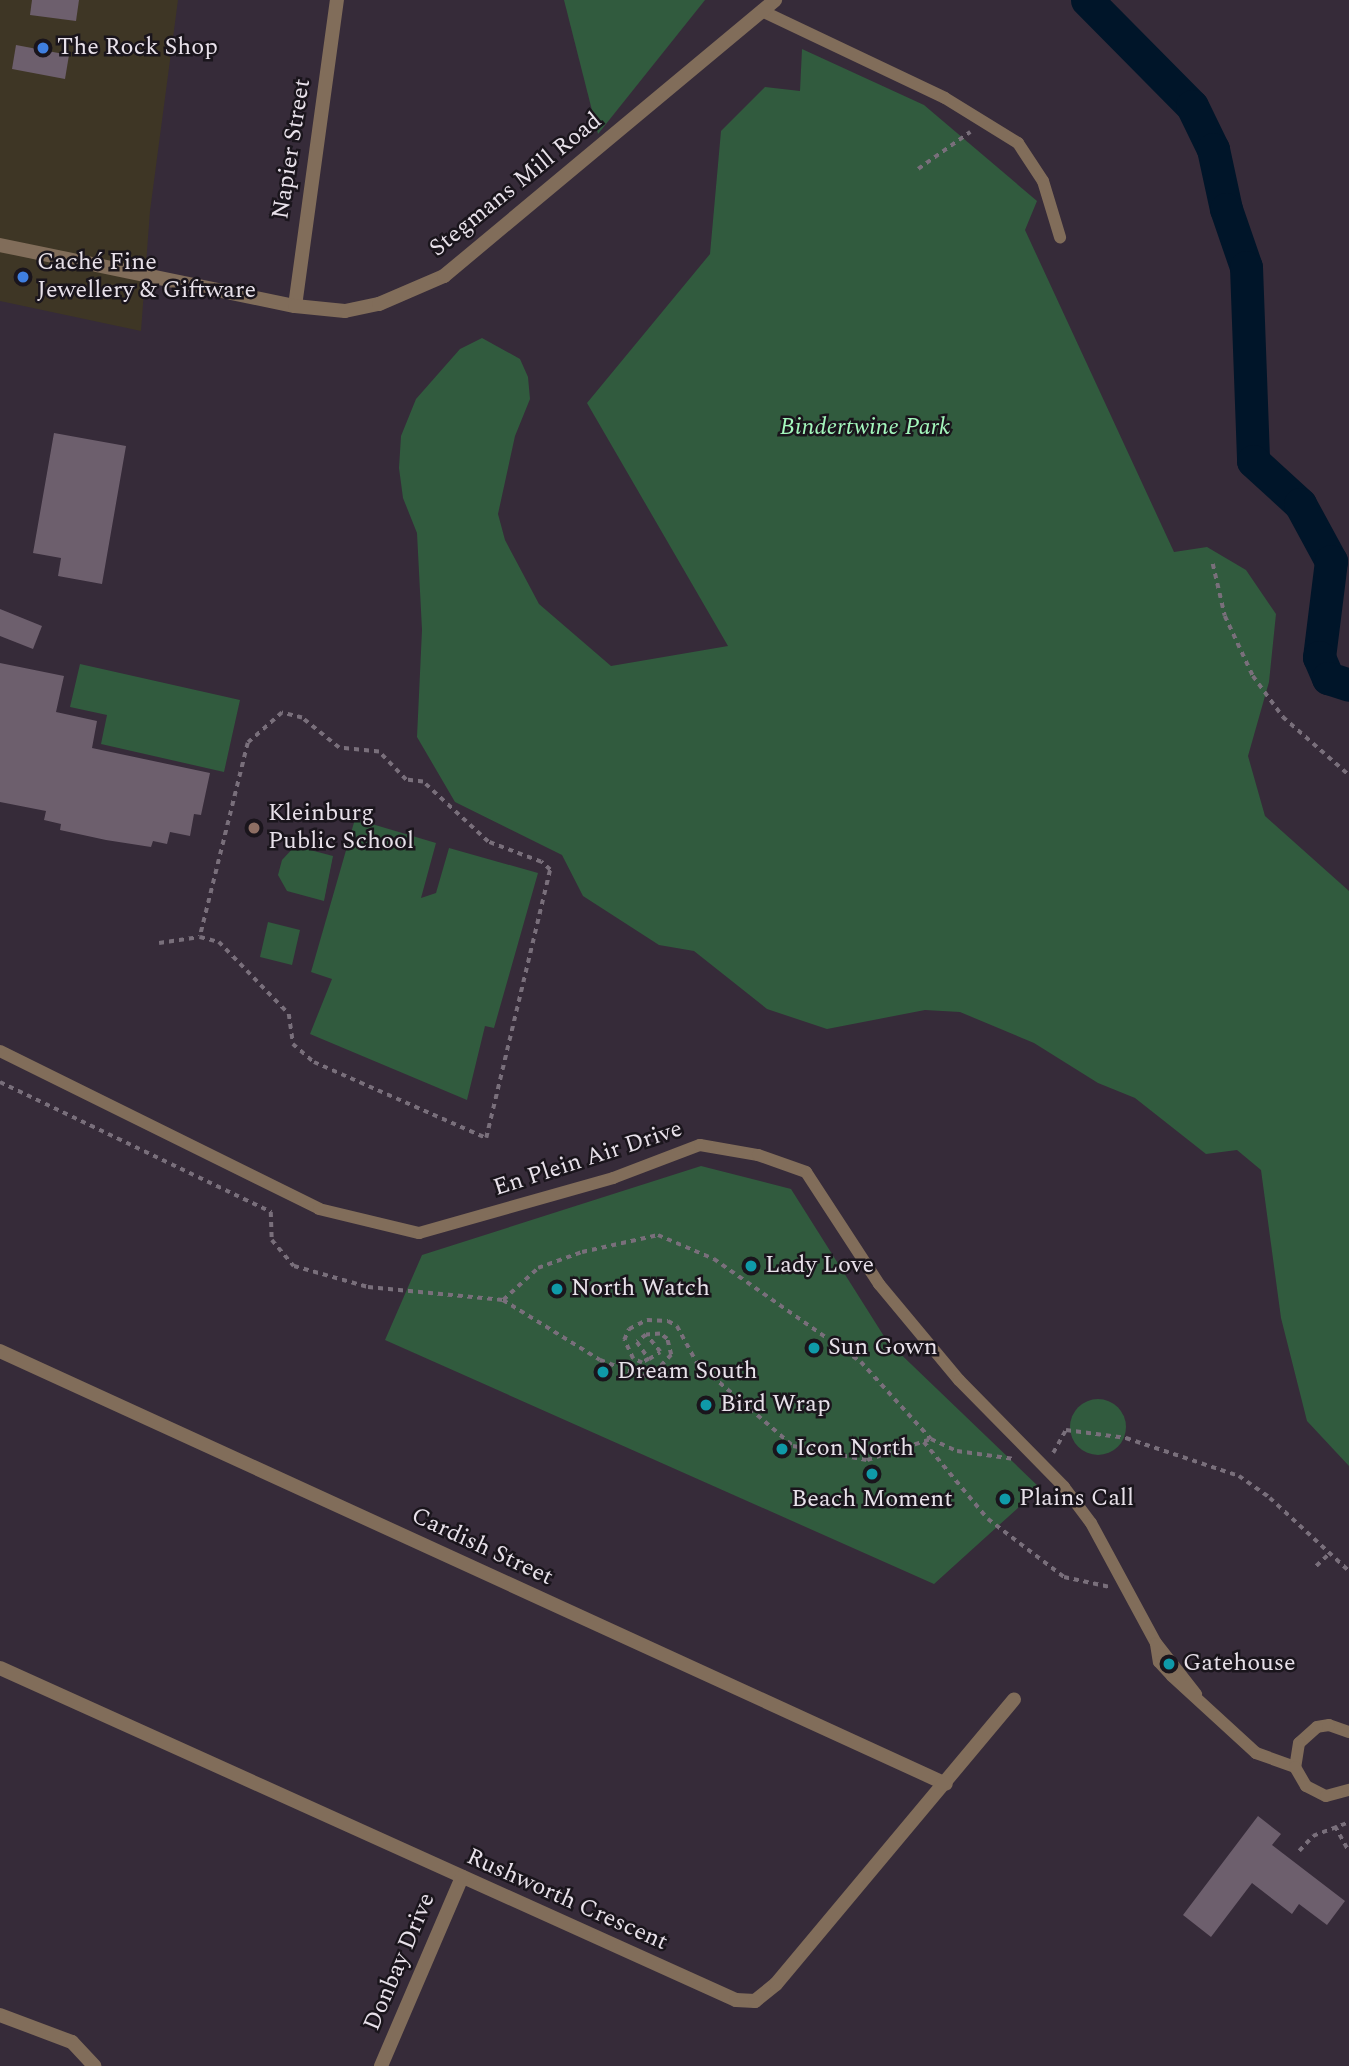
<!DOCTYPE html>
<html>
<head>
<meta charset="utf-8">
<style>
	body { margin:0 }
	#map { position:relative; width:1349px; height:2066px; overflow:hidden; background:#362b39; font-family:Spectral,serif }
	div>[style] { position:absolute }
	.commercial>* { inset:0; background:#3e3625 }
	.green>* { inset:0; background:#315b3e }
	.round { border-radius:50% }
	.river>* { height:33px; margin:-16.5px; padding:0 16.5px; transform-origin:16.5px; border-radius:16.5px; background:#001529 }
	.building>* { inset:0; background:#6d5f6d }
	.path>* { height:3.5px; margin-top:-1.75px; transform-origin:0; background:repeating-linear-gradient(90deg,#796f7b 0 5px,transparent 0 10px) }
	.service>* { height:12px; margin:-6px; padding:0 6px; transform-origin:6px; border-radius:6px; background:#816d5a }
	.minor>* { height:14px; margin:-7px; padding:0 7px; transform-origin:7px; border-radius:7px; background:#816d5a }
	.tertiary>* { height:14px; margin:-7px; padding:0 7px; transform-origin:7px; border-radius:7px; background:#816d5a }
	.dots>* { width:19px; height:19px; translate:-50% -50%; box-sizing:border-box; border:4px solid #1a151c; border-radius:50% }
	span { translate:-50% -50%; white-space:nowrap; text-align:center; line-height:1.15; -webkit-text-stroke:5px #1a151c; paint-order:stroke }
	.poi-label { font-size:24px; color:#e8e1ea }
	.left { translate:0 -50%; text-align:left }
	.street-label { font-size:24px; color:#e8e1ea }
	.park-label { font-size:24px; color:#a4f8bd; font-style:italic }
</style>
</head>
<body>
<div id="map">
	<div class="commercial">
		<div style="clip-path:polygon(0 0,178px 0,150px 211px,141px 331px,0 301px)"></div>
	</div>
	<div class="green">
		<div style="clip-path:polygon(564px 0,705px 0,598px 134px)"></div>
		<div style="clip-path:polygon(802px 49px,924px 105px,1037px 201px,1025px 230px,1174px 552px,1207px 547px,1246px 570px,1276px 614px,1269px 682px,1248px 756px,1265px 816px,1349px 891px,1349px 1466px,1307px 1421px,1281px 1318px,1261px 1170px,1237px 1150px,1206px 1154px,1135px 1098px,1098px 1083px,1034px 1043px,960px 1012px,925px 1010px,827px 1029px,767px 1009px,694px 951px,659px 945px,583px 896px,562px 855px,455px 802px,417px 737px,422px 630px,417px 533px,403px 498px,399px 468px,401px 436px,416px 399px,460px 349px,482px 338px,520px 359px,528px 377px,530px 399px,515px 436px,498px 514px,505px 540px,539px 604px,611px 666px,728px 646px,587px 403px,710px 254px,721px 131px,765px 87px,800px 91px)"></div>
		<div style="clip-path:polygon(80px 664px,240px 700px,224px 772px,101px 744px,107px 715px,70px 707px)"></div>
		<div style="clip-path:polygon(355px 819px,436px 843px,421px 898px,436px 893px,449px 848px,538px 873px,494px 1028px,485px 1026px,467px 1100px,310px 1034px,332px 979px,311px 972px)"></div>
		<div style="clip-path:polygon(295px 846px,333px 856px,324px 901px,287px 891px,278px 875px,282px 860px)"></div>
		<div style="clip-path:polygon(268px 922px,300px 930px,292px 965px,260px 957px)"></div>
		<div style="clip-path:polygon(701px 1166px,791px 1189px,887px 1341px,1040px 1488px,934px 1584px,385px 1340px,422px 1255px)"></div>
		<div class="round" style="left:1070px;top:1399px;width:56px;height:56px"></div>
	</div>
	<div class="river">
		<div style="left:1087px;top:0;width:149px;rotate:45.3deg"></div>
		<div style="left:1192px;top:106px;width:48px;rotate:64deg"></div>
		<div style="left:1213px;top:149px;width:61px;rotate:77.8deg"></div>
		<div style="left:1226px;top:209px;width:61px;rotate:71deg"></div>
		<div style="left:1246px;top:267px;width:194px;rotate:87.9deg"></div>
		<div style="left:1253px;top:461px;width:64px;rotate:42.5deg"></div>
		<div style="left:1300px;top:504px;width:65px;rotate:61.5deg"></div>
		<div style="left:1331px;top:561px;width:97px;rotate:97.1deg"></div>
		<div style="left:1319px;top:657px;width:23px;rotate:67deg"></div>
		<div style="left:1328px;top:678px;width:22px;rotate:18deg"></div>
	</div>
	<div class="building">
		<div style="clip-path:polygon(32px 0,79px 0,76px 21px,30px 15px)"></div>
		<div style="clip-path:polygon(16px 45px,69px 55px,65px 79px,12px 69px)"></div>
		<div style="clip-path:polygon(54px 433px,126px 446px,102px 584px,58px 576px,61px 558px,33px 553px)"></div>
		<div style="clip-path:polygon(0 609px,42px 626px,33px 649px,0 636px)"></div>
		<div style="clip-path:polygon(0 663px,64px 676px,56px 712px,97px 721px,92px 748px,210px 773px,201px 815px,194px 814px,190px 836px,170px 832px,167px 844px,153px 841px,151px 847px,106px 840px,60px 830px,61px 824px,44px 820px,46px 811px,0 802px)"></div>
		<div style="clip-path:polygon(1258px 1816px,1281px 1834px,1272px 1845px,1345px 1901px,1327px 1925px,1299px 1904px,1292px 1914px,1252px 1883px,1211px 1937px,1183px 1915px)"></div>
	</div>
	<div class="path">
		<div style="left:918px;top:169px;width:64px;rotate:-35.4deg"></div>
		<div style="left:1213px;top:564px;width:53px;rotate:77deg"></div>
		<div style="left:1225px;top:616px;width:66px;rotate:65deg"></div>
		<div style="left:1253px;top:676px;width:51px;rotate:53.8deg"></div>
		<div style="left:1283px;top:717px;width:88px;rotate:41.3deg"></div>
		<div style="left:159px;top:943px;width:41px;rotate:-8.3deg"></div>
		<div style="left:200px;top:937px;width:20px;rotate:15deg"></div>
		<div style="left:219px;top:942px;width:100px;rotate:45.8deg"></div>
		<div style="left:289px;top:1014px;width:30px;rotate:82deg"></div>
		<div style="left:293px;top:1044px;width:28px;rotate:41deg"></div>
		<div style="left:314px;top:1062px;width:188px;rotate:23.8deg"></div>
		<div style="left:486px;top:1138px;width:276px;rotate:-76.6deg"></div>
		<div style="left:550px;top:870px;width:12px;rotate:-138deg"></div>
		<div style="left:541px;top:862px;width:57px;rotate:-159.3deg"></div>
		<div style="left:488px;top:842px;width:88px;rotate:-137.3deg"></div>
		<div style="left:423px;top:782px;width:17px;rotate:-173deg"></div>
		<div style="left:406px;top:780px;width:39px;rotate:-134deg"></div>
		<div style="left:379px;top:752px;width:40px;rotate:-174.3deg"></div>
		<div style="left:339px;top:748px;width:48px;rotate:-141deg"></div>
		<div style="left:302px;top:718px;width:21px;rotate:-166deg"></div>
		<div style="left:282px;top:713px;width:45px;rotate:138.6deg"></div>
		<div style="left:248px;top:743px;width:200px;rotate:103.9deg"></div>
		<div style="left:0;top:1082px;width:301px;rotate:25.6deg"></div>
		<div style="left:271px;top:1212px;width:28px;rotate:88deg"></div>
		<div style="left:272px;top:1240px;width:34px;rotate:50deg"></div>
		<div style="left:294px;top:1266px;width:77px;rotate:15.8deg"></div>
		<div style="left:368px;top:1287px;width:136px;rotate:5.5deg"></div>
		<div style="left:503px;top:1300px;width:47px;rotate:-42.4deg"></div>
		<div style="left:538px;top:1268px;width:47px;rotate:-20deg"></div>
		<div style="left:582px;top:1252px;width:78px;rotate:-12.6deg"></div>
		<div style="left:658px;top:1235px;width:61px;rotate:23.2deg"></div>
		<div style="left:714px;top:1259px;width:179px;rotate:35deg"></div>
		<div style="left:861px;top:1362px;width:104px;rotate:47.7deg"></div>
		<div style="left:931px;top:1439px;width:29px;rotate:25deg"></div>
		<div style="left:957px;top:1451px;width:58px;rotate:8deg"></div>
		<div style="left:503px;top:1300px;width:114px;rotate:31.7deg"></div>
		<div style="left:600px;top:1360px;width:45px;rotate:20.9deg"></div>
		<div style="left:642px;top:1376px;width:12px;rotate:-14deg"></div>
		<div style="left:654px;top:1373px;width:25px;rotate:-47deg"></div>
		<div style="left:671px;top:1355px;width:16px;rotate:-104deg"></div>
		<div style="left:667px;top:1339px;width:9px;rotate:-144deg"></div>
		<div style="left:660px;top:1334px;width:14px;rotate:176deg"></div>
		<div style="left:646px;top:1335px;width:11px;rotate:142deg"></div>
		<div style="left:637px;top:1342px;width:21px;rotate:55deg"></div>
		<div style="left:649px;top:1359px;width:13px;rotate:-32deg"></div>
		<div style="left:660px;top:1352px;width:22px;rotate:-129deg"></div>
		<div style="left:649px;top:1359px;width:8px;rotate:150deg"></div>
		<div style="left:642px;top:1363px;width:10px;rotate:-156deg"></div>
		<div style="left:633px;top:1359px;width:21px;rotate:-115deg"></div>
		<div style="left:624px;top:1340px;width:12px;rotate:-66deg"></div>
		<div style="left:629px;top:1329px;width:20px;rotate:-27deg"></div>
		<div style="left:647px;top:1320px;width:21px;rotate:3deg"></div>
		<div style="left:668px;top:1321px;width:10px;rotate:29deg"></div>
		<div style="left:677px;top:1326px;width:42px;rotate:61.6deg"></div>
		<div style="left:697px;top:1363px;width:127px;rotate:40.8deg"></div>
		<div style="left:793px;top:1446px;width:75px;rotate:10.7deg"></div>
		<div style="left:867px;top:1460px;width:67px;rotate:-18.2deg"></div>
		<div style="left:924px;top:1442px;width:100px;rotate:50.3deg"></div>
		<div style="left:988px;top:1519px;width:96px;rotate:37.3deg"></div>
		<div style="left:1064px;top:1577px;width:47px;rotate:12.3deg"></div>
		<div style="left:1053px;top:1453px;width:26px;rotate:-61deg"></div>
		<div style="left:1066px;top:1430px;width:61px;rotate:7.6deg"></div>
		<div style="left:1126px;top:1438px;width:119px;rotate:18.6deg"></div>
		<div style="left:1239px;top:1476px;width:38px;rotate:35deg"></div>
		<div style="left:1270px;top:1498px;width:108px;rotate:42.7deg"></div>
		<div style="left:1316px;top:1566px;width:18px;rotate:-43deg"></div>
		<div style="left:1335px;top:1826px;width:29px;rotate:61deg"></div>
		<div style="left:1299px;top:1851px;width:21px;rotate:-47deg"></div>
		<div style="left:1313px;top:1836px;width:39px;rotate:-21deg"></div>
	</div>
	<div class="service">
		<div style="left:764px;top:12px;width:200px;rotate:25.4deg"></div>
		<div style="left:945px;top:98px;width:86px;rotate:31.7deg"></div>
		<div style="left:1018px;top:143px;width:45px;rotate:56.7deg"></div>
		<div style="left:1043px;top:181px;width:59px;rotate:73.1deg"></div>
		<div style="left:0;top:1051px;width:356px;rotate:26.3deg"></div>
		<div style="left:319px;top:1209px;width:103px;rotate:13.5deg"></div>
		<div style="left:419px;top:1233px;width:202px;rotate:-15.8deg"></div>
		<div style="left:613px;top:1178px;width:93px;rotate:-20.8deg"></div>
		<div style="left:700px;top:1145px;width:59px;rotate:9.8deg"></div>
		<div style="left:758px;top:1155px;width:51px;rotate:19.5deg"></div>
		<div style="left:806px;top:1172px;width:134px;rotate:56.9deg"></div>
		<div style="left:879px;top:1284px;width:125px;rotate:50.2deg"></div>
		<div style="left:959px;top:1380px;width:150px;rotate:45.5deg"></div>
		<div style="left:1064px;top:1487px;width:45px;rotate:53.1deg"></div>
		<div style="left:1091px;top:1523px;width:136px;rotate:61.6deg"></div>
		<div style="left:1156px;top:1643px;width:65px;rotate:51.9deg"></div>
		<div style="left:1156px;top:1644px;width:18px;rotate:81deg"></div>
		<div style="left:1159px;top:1662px;width:19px;rotate:47deg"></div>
		<div style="left:1172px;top:1676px;width:114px;rotate:42.5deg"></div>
		<div style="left:1256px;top:1753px;width:41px;rotate:19.7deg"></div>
		<div style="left:1349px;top:1732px;width:21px;rotate:-161deg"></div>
		<div style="left:1329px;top:1725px;width:12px;rotate:171deg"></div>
		<div style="left:1317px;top:1727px;width:24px;rotate:138deg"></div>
		<div style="left:1299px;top:1743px;width:24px;rotate:99deg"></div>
		<div style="left:1295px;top:1767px;width:22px;rotate:60deg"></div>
		<div style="left:1306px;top:1786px;width:22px;rotate:27deg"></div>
		<div style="left:1326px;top:1796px;width:24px;rotate:-15deg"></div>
	</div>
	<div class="minor">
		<div style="left:295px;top:306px;width:309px;rotate:-82.2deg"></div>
		<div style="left:0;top:1351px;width:1040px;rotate:24.59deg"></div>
		<div style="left:0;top:1668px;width:807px;rotate:24.28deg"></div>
		<div style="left:736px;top:2000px;width:19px;rotate:3deg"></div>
		<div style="left:755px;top:2001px;width:27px;rotate:-39deg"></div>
		<div style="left:776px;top:1984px;width:371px;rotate:-50.1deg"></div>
		<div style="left:0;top:2015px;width:77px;rotate:20.6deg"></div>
		<div style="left:72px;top:2042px;width:33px;rotate:47deg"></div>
		<div style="left:381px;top:2066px;width:206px;rotate:-66.8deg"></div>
	</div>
	<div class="tertiary">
		<div style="left:0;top:245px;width:301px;rotate:11.7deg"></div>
		<div style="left:295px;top:306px;width:50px;rotate:5.7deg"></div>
		<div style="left:345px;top:311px;width:35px;rotate:-12deg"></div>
		<div style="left:379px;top:304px;width:71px;rotate:-23.3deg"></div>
		<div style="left:444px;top:276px;width:431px;rotate:-39.8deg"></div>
	</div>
	<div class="dots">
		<div style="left:43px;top:48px;background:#3f7fe0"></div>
		<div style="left:23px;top:277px;background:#3f7fe0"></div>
		<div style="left:254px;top:828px;background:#8d6e63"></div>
		<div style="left:751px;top:1266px;background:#0f9aa8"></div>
		<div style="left:557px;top:1289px;background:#0f9aa8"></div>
		<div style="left:814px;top:1348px;background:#0f9aa8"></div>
		<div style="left:603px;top:1372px;background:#0f9aa8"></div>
		<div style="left:706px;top:1405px;background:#0f9aa8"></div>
		<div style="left:782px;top:1449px;background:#0f9aa8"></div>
		<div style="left:872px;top:1474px;background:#0f9aa8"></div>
		<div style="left:1005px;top:1499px;background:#0f9aa8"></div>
		<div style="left:1169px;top:1664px;background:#0f9aa8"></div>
	</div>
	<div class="poi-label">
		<span class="left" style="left:57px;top:48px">The Rock Shop</span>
		<span class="left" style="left:37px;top:277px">Caché Fine<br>Jewellery &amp; Giftware</span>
		<span class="left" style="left:268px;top:828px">Kleinburg<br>Public School</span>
		<span class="left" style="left:765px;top:1266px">Lady Love</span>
		<span class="left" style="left:571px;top:1289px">North Watch</span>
		<span class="left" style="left:828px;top:1348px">Sun Gown</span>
		<span class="left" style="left:617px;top:1372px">Dream South</span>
		<span class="left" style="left:720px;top:1405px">Bird Wrap</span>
		<span class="left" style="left:796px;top:1449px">Icon North</span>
		<span class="left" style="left:1019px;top:1499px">Plains Call</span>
		<span style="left:872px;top:1500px">Beach Moment</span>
		<span class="left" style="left:1183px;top:1664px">Gatehouse</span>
	</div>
	<div class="street-label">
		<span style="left:292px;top:149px;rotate:-81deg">Napier Street</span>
		<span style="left:516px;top:185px;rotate:-39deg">Stegmans Mill Road</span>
		<span style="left:588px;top:1159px;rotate:-18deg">En Plein Air Drive</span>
		<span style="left:482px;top:1547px;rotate:25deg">Cardish Street</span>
		<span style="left:567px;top:1900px;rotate:24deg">Rushworth Crescent</span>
		<span style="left:400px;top:1962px;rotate:-67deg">Donbay Drive</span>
	</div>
	<div class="park-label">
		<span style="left:865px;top:428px">Bindertwine Park</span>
	</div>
</div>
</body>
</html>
